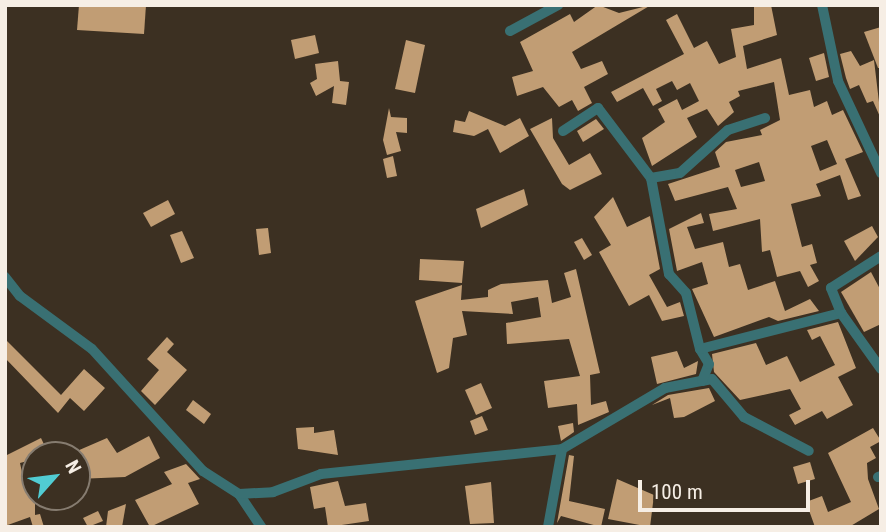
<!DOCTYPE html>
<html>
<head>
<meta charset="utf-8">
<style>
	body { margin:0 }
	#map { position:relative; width:886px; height:532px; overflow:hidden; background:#3c3022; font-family:"Roboto Condensed",sans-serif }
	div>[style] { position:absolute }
	.building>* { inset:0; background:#c19d74 }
	.street>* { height:10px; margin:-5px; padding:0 5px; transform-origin:5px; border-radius:5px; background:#397073 }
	span { translate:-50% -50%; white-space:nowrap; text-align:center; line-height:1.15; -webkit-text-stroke:7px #3c3022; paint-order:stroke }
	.frame { position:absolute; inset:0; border:7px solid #f6eee5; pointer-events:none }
	.north { position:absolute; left:21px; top:441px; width:70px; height:70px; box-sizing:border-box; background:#3c3022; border:2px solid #867c70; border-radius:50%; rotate:62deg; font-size:19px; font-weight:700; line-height:28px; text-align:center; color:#f6eee5 }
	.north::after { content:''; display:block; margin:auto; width:24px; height:32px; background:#51ccd3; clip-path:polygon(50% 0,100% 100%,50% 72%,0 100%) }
	.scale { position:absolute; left:638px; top:480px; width:172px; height:32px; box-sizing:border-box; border:4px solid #f6eee5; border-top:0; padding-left:9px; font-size:21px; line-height:24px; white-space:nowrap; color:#f6eee5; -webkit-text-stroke:5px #3c3022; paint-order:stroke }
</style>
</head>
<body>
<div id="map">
	<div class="building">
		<div style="clip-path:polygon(79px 5px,146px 5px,144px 34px,77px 30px)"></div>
		<div style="clip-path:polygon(598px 5px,619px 13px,651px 5px,572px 52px,581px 69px,602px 61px,608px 74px,584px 87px,592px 103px,578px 111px,572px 100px,559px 107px,543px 87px,517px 96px,512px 77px,533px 71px,520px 42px,570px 14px,574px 22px)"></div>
		<div style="clip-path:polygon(evenodd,754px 5px,771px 5px,777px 35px,743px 46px,747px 69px,781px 58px,789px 95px,810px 90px,814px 107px,827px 101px,832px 115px,843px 110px,863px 152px,845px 159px,861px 196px,848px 200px,840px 175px,816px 184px,821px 196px,791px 204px,802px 247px,812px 244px,817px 263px,810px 265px,819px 281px,808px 287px,800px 271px,777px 277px,770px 250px,762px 252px,760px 219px,713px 231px,709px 214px,737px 209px,728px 187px,675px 201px,668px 184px,720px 167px,715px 152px,726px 142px,762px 135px,760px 130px,780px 120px,774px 82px,738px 91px,740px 96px,729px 102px,734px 112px,718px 126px,707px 109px,687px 118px,697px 137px,652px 166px,642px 138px,665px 122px,658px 109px,677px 99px,682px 110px,699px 101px,690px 83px,677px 90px,672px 81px,656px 89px,662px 101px,653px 106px,643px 88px,617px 102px,611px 92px,684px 54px,666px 20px,677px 14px,694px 48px,707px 41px,719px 64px,736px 57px,731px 29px,754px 25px,754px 5px,827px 140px,837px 164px,820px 171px,811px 146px,827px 140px,754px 5px,759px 162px,765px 181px,741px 187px,735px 170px,759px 162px)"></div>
		<div style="clip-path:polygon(881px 27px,881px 68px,878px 68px,864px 32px)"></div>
		<div style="clip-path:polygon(315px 35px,319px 53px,295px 59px,291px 40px)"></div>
		<div style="clip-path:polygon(406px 40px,425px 45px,415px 93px,395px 89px)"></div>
		<div style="clip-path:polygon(851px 51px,860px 66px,874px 60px,881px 119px,873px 101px,867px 103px,859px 85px,850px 89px,846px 78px,840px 54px)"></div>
		<div style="clip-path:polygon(824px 53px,829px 77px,816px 81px,809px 58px)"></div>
		<div style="clip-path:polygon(338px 61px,340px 81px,349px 82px,346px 105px,332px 103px,334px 86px,316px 96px,310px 83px,317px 79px,315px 64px)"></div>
		<div style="clip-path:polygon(389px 108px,391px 117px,407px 118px,407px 133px,396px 132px,401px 151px,387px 155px,383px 140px)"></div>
		<div style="clip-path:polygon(469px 111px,505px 126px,520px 118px,529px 136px,500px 153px,488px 129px,474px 136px,453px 132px,455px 120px,465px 122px)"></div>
		<div style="clip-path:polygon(552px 118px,553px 138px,569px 165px,590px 153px,602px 174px,570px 190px,562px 184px,530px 129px)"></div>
		<div style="clip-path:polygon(596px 119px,604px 129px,583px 142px,577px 131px)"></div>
		<div style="clip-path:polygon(393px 156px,397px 176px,387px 178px,383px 159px)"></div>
		<div style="clip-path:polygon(524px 189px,528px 205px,481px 228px,476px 209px)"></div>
		<div style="clip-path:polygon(613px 197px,627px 227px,650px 216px,660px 269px,649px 275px,667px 307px,680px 302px,684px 316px,662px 321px,649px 295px,629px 306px,599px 252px,611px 245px,594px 217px)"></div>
		<div style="clip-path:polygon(168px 200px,175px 214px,151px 227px,143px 213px)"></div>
		<div style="clip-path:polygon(701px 213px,704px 223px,687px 227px,695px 249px,723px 242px,729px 267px,740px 264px,748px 290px,775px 281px,785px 311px,810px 299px,819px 311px,778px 321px,769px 317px,714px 337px,692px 289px,708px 284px,702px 262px,677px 271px,669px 229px)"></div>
		<div style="clip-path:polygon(872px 226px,878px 237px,855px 261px,844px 241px)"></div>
		<div style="clip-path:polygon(268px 228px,271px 253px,259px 255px,256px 229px)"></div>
		<div style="clip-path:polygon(182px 231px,194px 258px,181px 263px,170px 235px)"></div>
		<div style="clip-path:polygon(582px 238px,592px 255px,584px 260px,574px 242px)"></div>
		<div style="clip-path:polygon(420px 259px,464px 261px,462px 283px,419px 280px)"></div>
		<div style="clip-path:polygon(576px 269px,600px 373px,590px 375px,591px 405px,606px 401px,609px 412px,578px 425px,577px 404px,548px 408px,544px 381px,580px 376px,569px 339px,507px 344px,506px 323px,541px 317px,538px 297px,511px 302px,513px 314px,462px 311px,467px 335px,453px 338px,449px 368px,437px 373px,415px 301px,462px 285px,461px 300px,488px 297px,488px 290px,501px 284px,548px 280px,552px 303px,571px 297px,564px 273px)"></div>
		<div style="clip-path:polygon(871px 272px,881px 291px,881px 324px,864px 332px,841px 292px)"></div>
		<div style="clip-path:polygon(838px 322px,856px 368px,838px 377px,853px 405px,827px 419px,822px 411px,795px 425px,789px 415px,801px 409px,790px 389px,740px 400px,714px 372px,712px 354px,756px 343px,766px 365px,787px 356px,800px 382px,835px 365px,820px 336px,812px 340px,807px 330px)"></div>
		<div style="clip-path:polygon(167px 337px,174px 344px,167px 352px,187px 370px,155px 405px,141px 391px,159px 370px,147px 359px)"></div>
		<div style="clip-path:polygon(5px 339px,61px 395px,84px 369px,105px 388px,84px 411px,70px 398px,58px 413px,5px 358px)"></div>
		<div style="clip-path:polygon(677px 351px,684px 368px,698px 361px,696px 374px,657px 384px,651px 357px)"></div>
		<div style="clip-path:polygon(481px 383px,492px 408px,476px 415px,465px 390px)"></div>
		<div style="clip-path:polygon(709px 388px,715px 401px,684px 417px,674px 418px,670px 398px,652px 405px,668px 395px)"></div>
		<div style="clip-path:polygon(193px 400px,211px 414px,204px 424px,186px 410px)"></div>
		<div style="clip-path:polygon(482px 416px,488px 430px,475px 435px,470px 421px)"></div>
		<div style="clip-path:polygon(573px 423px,574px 432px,561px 441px,558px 426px)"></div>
		<div style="clip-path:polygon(314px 427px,314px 433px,334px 430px,338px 455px,298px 449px,296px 428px)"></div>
		<div style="clip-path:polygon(873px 428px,881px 441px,870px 447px,876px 458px,867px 463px,868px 479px,879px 509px,849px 527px,815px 527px,806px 502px,822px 496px,828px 512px,851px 502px,828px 453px)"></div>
		<div style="clip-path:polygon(149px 436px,160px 458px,125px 477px,77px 479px,77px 451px,107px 438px,117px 453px)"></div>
		<div style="clip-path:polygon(41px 438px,49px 455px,20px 463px,26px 491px,35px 488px,35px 515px,40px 514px,44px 527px,33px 527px,30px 517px,5px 526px,5px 456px)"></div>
		<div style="clip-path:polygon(569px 455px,574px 456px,569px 501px,605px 509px,601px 527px,561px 516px,557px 523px)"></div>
		<div style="clip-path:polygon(810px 462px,815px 479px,798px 484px,793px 467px)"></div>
		<div style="clip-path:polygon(186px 464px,200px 479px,188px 483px,199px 504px,150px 527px,135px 500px,172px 484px,164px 472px)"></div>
		<div style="clip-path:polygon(617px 479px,654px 495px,650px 527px,608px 519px)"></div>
		<div style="clip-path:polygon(338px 481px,345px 506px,366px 503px,369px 521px,328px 527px,325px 507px,314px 509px,310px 487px)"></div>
		<div style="clip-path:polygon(491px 482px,494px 523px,470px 524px,465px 486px)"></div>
		<div style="clip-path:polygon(126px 504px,122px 527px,106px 527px,108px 511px)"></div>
		<div style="clip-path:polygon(98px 511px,103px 521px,88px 527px,83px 518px)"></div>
	</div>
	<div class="street">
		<div style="left:822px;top:5px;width:78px;rotate:78.1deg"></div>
		<div style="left:838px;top:81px;width:102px;rotate:64.9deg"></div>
		<div style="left:510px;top:31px;width:55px;rotate:-28.4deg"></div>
		<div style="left:563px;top:131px;width:42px;rotate:-33.3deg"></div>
		<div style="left:598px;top:108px;width:88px;rotate:52.9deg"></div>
		<div style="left:651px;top:178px;width:98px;rotate:79.4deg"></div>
		<div style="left:669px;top:274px;width:25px;rotate:48deg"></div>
		<div style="left:686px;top:293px;width:58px;rotate:76deg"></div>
		<div style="left:651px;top:178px;width:29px;rotate:-10deg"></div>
		<div style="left:680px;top:173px;width:64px;rotate:-41.9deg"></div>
		<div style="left:728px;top:130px;width:39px;rotate:-18deg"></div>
		<div style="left:5px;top:277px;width:24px;rotate:52deg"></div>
		<div style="left:20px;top:296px;width:89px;rotate:36.4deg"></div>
		<div style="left:92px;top:349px;width:165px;rotate:47.7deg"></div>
		<div style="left:203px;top:471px;width:43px;rotate:32.6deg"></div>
		<div style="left:239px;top:494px;width:40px;rotate:56deg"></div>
		<div style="left:841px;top:313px;width:69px;rotate:54.5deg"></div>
		<div style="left:702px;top:381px;width:10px;rotate:-11deg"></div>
		<div style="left:712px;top:379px;width:50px;rotate:49.9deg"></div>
		<div style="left:744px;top:417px;width:73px;rotate:27.6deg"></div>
		<div style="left:878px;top:477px;width:3px;rotate:-18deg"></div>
		<div style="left:239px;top:494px;width:34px;rotate:-3deg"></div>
		<div style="left:273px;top:492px;width:51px;rotate:-20.6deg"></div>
		<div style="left:321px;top:474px;width:242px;rotate:-5.9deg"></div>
		<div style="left:562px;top:449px;width:120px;rotate:-30.6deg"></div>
		<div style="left:665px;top:388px;width:38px;rotate:-11deg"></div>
		<div style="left:702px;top:381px;width:18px;rotate:-68deg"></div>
		<div style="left:709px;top:364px;width:17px;rotate:-121deg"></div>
		<div style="left:700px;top:349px;width:146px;rotate:-14.3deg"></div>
		<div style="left:841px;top:313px;width:27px;rotate:-112deg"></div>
		<div style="left:831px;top:288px;width:59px;rotate:-32.6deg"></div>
		<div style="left:548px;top:527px;width:79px;rotate:-79.8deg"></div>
	</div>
	<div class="frame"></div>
	<div class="north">N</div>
	<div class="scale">100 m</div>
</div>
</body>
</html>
